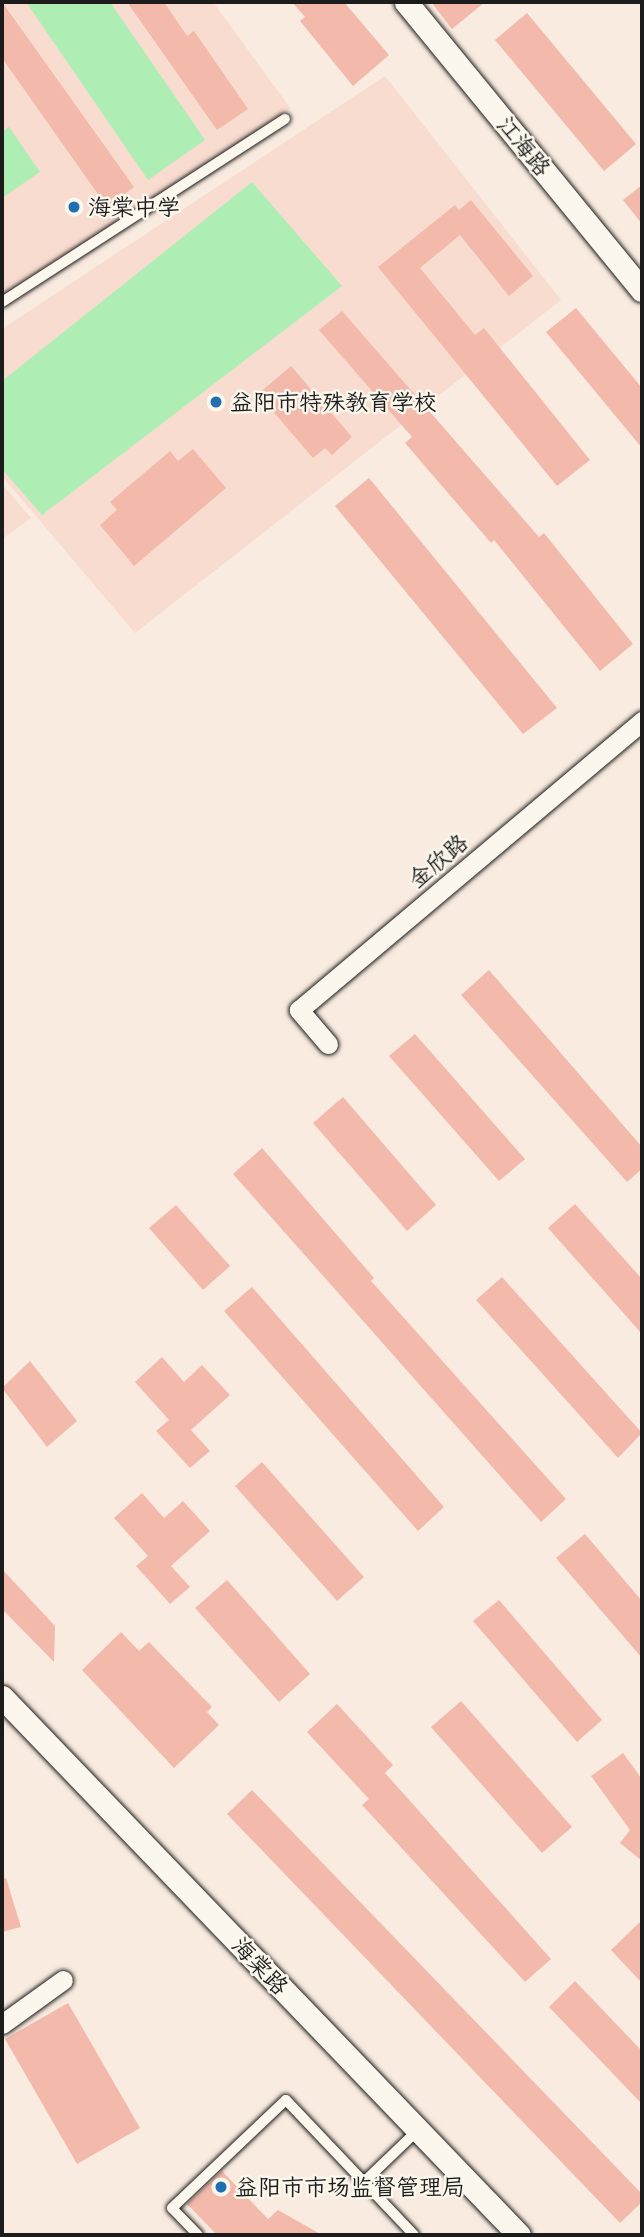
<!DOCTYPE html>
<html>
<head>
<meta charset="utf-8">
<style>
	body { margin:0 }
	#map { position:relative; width:644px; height:2237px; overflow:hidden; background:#f9ebdf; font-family:Itim,"LXGW WenKai TC",sans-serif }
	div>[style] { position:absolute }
	.built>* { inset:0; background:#f7dccf }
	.green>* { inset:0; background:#aeeeb5 }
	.building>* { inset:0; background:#f3b9ab }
	.roads { filter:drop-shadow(0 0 2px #1c1c1c) drop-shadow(0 0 2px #1c1c1c) }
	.service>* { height:10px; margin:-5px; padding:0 5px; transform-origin:5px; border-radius:5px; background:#fbf7ec }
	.minor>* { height:19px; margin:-9.5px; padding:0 9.5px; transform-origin:9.5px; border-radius:9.5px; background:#fbf7ec }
	.tertiary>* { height:23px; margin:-11.5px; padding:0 11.5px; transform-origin:11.5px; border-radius:11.5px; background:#fbf7ec }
	.dots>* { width:19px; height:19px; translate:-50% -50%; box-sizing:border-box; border:4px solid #fbf7ec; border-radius:50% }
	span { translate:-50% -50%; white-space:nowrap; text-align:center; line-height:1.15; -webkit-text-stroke:5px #fbf7ec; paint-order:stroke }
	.street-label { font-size:23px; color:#1c1c1c }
	.poi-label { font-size:23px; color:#1c1c1c }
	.left { translate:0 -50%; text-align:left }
	.frame { position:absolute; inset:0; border:4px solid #1c1c1c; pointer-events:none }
</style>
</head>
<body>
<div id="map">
	<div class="built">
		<div style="clip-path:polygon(2px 2px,213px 2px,291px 109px,2px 305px)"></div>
		<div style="clip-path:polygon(385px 76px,561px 300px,135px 633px,2px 476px,2px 329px)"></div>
		<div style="clip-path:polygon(2px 484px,31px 518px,2px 539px)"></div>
	</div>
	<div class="green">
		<div style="clip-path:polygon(26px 2px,110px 2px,205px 140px,148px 180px)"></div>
		<div style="clip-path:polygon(9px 127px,40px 172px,2px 198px,2px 132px)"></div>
		<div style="clip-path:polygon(252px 182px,342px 286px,42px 515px,2px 469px,2px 381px)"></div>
	</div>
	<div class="building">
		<div style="clip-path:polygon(2px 2px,134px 187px,107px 207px,2px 58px)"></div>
		<div style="clip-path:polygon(127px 2px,164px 2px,187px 36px,194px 31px,248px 109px,217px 130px)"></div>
		<div style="clip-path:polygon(292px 2px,344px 2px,389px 55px,353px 86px,300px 21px,305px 17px)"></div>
		<div style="clip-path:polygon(431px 2px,485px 2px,452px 29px)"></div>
		<div style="clip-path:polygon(527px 13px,636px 144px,604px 171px,495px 40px)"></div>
		<div style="clip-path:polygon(642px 185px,642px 224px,623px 200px)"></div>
		<div style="clip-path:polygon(471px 200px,533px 276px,509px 296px,460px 235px,420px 268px,475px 335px,484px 328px,590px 460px,557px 486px,378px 267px,455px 205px,459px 210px)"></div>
		<div style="clip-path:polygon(576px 308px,642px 388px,642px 448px,546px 332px)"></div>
		<div style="clip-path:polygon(342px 311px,539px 537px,544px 533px,633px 644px,600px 671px,494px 540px,491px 543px,405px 443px,412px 437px,319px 330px)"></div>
		<div style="clip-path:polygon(291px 366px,352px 437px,332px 455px,325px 448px,313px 458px,258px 394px)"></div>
		<div style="clip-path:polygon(193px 449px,226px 488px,134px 566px,100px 525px,117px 510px,110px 502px,170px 451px,178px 461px)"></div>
		<div style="clip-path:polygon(369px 478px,557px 708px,523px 734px,335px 506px)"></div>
		<div style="clip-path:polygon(489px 970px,642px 1147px,642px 1169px,627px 1182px,461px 995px)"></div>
		<div style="clip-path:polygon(415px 1034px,525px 1159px,499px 1181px,389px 1056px)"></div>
		<div style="clip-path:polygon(343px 1097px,436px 1205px,407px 1231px,313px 1123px)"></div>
		<div style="clip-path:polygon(262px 1148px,374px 1278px,371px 1281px,566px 1499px,541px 1522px,233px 1174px)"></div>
		<div style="clip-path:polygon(575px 1204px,642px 1279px,642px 1334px,548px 1228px)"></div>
		<div style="clip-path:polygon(176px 1205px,230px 1266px,203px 1290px,149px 1228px)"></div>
		<div style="clip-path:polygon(502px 1277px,642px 1433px,618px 1458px,476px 1300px)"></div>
		<div style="clip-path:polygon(252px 1287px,444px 1507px,418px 1531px,224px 1311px)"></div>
		<div style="clip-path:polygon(162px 1357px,184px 1382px,202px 1365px,230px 1395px,191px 1430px,210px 1451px,190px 1468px,156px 1431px,169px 1420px,135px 1382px)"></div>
		<div style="clip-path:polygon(30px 1361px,77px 1421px,47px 1447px,2px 1388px)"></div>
		<div style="clip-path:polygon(262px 1462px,364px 1577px,337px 1601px,235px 1486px)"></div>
		<div style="clip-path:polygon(142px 1493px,164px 1518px,183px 1501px,210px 1531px,171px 1566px,190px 1587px,170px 1604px,136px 1566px,148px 1556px,114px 1518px)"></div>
		<div style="clip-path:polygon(585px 1534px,642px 1601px,642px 1658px,556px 1558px)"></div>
		<div style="clip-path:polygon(2px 1569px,55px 1626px,54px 1662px,2px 1609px)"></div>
		<div style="clip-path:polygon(227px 1580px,310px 1674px,279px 1702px,195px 1608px)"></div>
		<div style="clip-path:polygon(499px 1600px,602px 1720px,577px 1742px,473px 1621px)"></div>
		<div style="clip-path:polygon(121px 1632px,139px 1651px,149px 1642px,212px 1707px,207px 1712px,219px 1725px,174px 1768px,82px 1670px)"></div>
		<div style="clip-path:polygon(461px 1701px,572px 1827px,542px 1853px,431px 1727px)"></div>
		<div style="clip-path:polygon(337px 1704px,393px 1765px,385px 1773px,551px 1959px,525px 1982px,362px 1805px,369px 1799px,307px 1732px)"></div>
		<div style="clip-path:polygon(623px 1753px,642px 1779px,642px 1861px,620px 1843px,630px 1830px,591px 1776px)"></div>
		<div style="clip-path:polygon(252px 1790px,642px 2194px,642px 2202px,620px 2223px,227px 1814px)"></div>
		<div style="clip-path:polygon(6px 1878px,21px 1927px,2px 1932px,2px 1879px)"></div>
		<div style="clip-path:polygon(642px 1920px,642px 1983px,611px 1950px)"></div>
		<div style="clip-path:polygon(575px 1981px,642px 2051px,642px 2104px,549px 2007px)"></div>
		<div style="clip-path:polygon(68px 2003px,140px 2128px,77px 2164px,5px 2039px)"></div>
		<div style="clip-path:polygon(222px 2171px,268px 2219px,278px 2210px,322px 2235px,217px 2235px,187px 2204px)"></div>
	</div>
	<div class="roads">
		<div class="service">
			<div style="left:2px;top:302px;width:337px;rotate:-32.9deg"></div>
			<div style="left:365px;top:2181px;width:72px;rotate:-43.9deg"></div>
			<div style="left:198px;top:2235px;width:37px;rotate:-134deg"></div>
			<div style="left:172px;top:2208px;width:157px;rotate:-43.5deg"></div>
			<div style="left:286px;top:2100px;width:186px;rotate:46.5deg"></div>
		</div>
		<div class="minor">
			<div style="left:328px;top:1044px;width:45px;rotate:-130.5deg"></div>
			<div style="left:299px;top:1010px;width:449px;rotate:-40.1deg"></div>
			<div style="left:2px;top:2024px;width:75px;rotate:-35.8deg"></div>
		</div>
		<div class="tertiary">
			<div style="left:406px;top:2px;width:372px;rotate:50.7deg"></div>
			<div style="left:2px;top:1697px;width:746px;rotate:46.14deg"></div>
		</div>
	</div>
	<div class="dots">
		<div style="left:74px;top:207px;background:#1f6fb2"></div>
		<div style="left:216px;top:402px;background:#1f6fb2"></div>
		<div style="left:221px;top:2187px;background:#1f6fb2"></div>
	</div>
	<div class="street-label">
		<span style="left:524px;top:146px;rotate:51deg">江海路</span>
		<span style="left:438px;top:861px;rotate:-40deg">金欣路</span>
		<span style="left:260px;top:1966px;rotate:46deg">海棠路</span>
	</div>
	<div class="poi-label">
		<span class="left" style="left:88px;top:207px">海棠中学</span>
		<span class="left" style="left:230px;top:402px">益阳市特殊教育学校</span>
		<span class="left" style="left:235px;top:2187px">益阳市市场监督管理局</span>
	</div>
	<div class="frame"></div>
</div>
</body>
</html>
